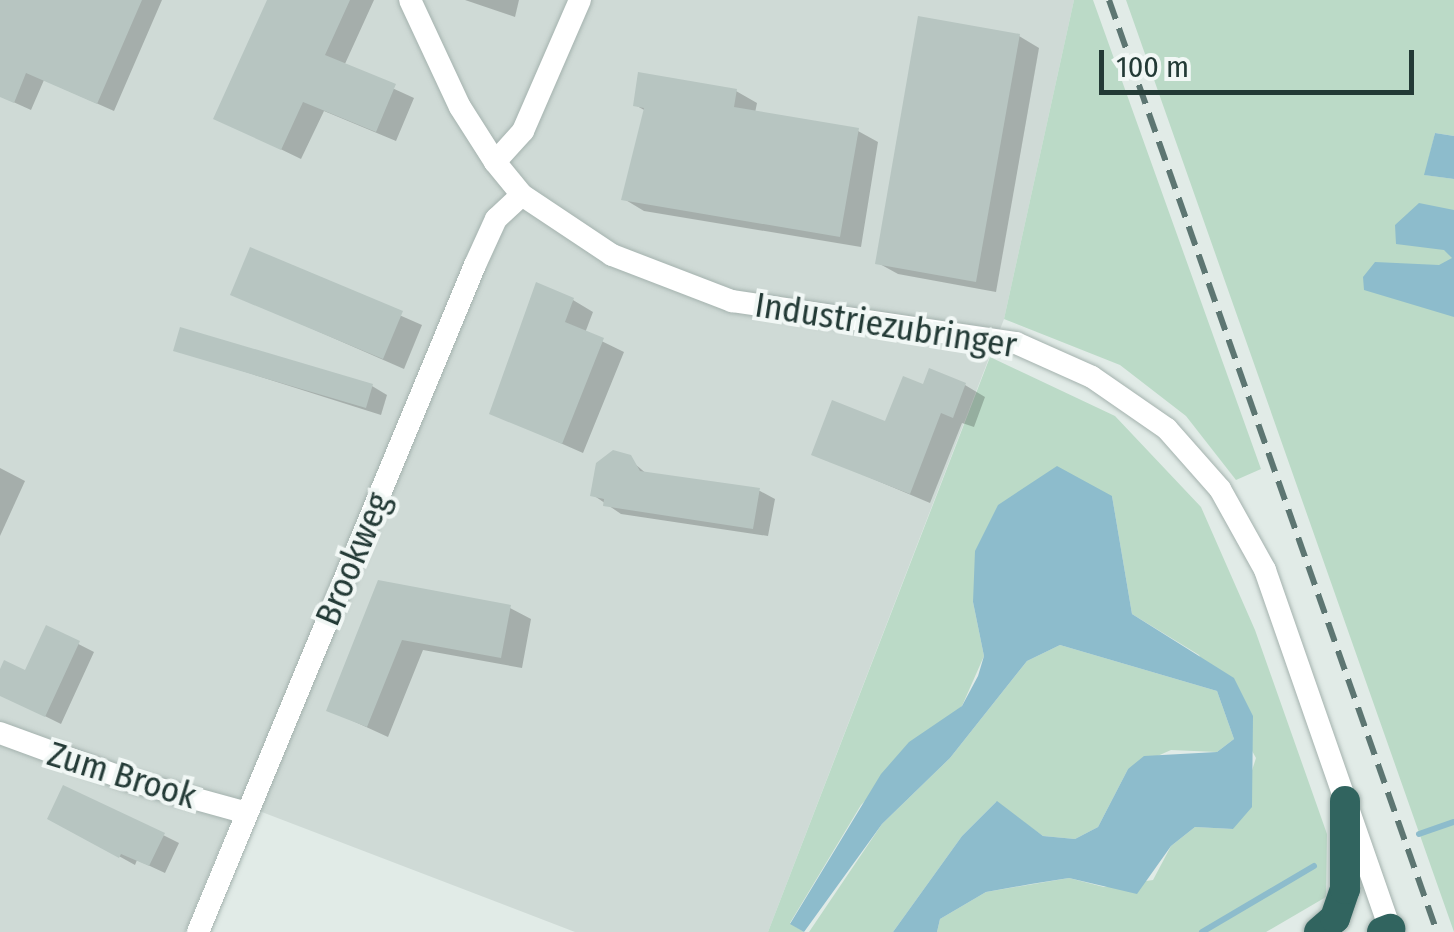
<!DOCTYPE html>
<html>
<head>
<meta charset="utf-8">
<style>
	body { margin:0 }
	#map { position:relative; width:1454px; height:932px; overflow:hidden; background:#e1ebe7; font-family:"Fira Sans Condensed",sans-serif }
	div>[style] { position:absolute }
	.built>* { inset:0; background:#cfdad6 }
	.green>* { inset:0; background:#bbdac7 }
	.water>* { inset:0; background:#8dbccc }
	.shadow>* { inset:0; background:#0003 }
	.stream>* { height:6px; margin:-3px; padding:0 3px; transform-origin:3px; border-radius:3px; background:#8dbccc }
	.building>* { inset:0; background:#b7c5c1 }
	.roads { filter:drop-shadow(0 0 2px #a4b2ae) drop-shadow(0 0 2px #a4b2ae) }
	.minor>* { height:22px; margin:-11px; padding:0 11px; transform-origin:11px; border-radius:11px; background:#fff }
	.highway>* { height:30px; margin:-15px; padding:0 15px; transform-origin:15px; border-radius:15px; background:#31645f }
	.rail>* { height:6px; margin-top:-3px; transform-origin:0; background:repeating-linear-gradient(90deg,#5d7672 0 20px,transparent 0 30px) }
	span { translate:-50% -50%; white-space:nowrap; text-align:center; line-height:1.15; -webkit-text-stroke:8px #f1f7f5; paint-order:stroke }
	.street-label { font-size:35px; color:#233a36 }
	.scale { position:absolute; left:1099px; top:50px; width:315px; height:45px; box-sizing:border-box; border:5px solid #233a36; border-top:0; padding-left:12px; font-size:30px; line-height:35px; white-space:nowrap; color:#233a36; -webkit-text-stroke:8px #f1f7f5; paint-order:stroke }
</style>
</head>
<body>
<div id="map">
	<div class="built">
		<div style="clip-path:polygon(0 0,1074px 0,1004px 319px,768px 932px,575px 932px,238px 803px,185px 932px,0 932px)"></div>
	</div>
	<div class="green">
		<div style="clip-path:polygon(1074px 0,1093px 0,1261px 469px,1236px 480px,1186px 416px,1120px 365px,1004px 319px)"></div>
		<div style="clip-path:polygon(1126px 0,1454px 0,1454px 136px,1435px 133px,1425px 175px,1454px 179px,1454px 932px)"></div>
		<div style="clip-path:polygon(990px 357px,1115px 416px,1201px 507px,1255px 630px,1327px 834px,1326px 897px,1266px 932px,937px 932px,940px 919px,986px 892px,1069px 878px,1104px 887px,1153px 880px,1171px 846px,1195px 827px,1233px 829px,1256px 758px,1199px 655px,1132px 614px,1112px 496px,973px 602px,984px 656px,962px 706px,861px 805px,790px 923px,804px 932px,768px 932px)"></div>
		<div style="clip-path:polygon(1060px 645px,1217px 691px,1234px 739px,1217px 752px,1171px 750px,1128px 769px,1098px 827px,1075px 839px,1043px 836px,996px 802px,962px 836px,893px 932px,809px 932px,882px 824px,950px 758px,1027px 661px)"></div>
	</div>
	<div class="water">
		<div style="clip-path:polygon(1435px 133px,1454px 136px,1454px 179px,1424px 175px)"></div>
		<div style="clip-path:polygon(1419px 203px,1454px 210px,1454px 317px,1364px 290px,1363px 277px,1375px 262px,1439px 265px,1452px 258px,1444px 250px,1396px 244px,1395px 225px)"></div>
		<div style="clip-path:polygon(1057px 466px,1112px 496px,1132px 614px,1234px 678px,1253px 716px,1252px 807px,1233px 829px,1195px 827px,1171px 846px,1137px 894px,1069px 878px,1031px 884px,986px 892px,940px 919px,937px 932px,893px 932px,962px 836px,997px 801px,1043px 836px,1075px 839px,1098px 827px,1128px 769px,1144px 756px,1217px 752px,1234px 739px,1217px 691px,1060px 645px,1027px 661px,950px 758px,882px 824px,804px 932px,790px 924px,881px 774px,909px 742px,962px 706px,978px 676px,984px 656px,973px 602px,975px 551px,998px 505px)"></div>
	</div>
	<div class="shadow">
		<div style="clip-path:polygon(0 0,162px 0,114px 111px,44px 80px,31px 110px,0 96px)"></div>
		<div style="clip-path:polygon(270px 0,374px 0,344px 66px,414px 98px,396px 141px,324px 111px,301px 159px,216px 118px)"></div>
		<div style="clip-path:polygon(465px 0,519px 0,515px 17px)"></div>
		<div style="clip-path:polygon(1019px 36px,1039px 48px,996px 292px,898px 274px,878px 263px)"></div>
		<div style="clip-path:polygon(736px 91px,757px 103px,755px 113px,858px 131px,878px 142px,861px 247px,644px 211px,624px 199px,646px 111px,635px 105px)"></div>
		<div style="clip-path:polygon(251px 250px,422px 325px,404px 369px,233px 294px)"></div>
		<div style="clip-path:polygon(573px 300px,593px 312px,585px 333px,624px 352px,583px 453px,492px 413px)"></div>
		<div style="clip-path:polygon(176px 350px,372px 386px,387px 395px,381px 415px)"></div>
		<div style="clip-path:polygon(965px 385px,985px 397px,974px 427px,962px 423px,930px 503px,814px 454px,887px 424px,924px 387px)"></div>
		<div style="clip-path:polygon(622px 453px,648px 475px,760px 491px,775px 499px,768px 536px,621px 514px,593px 495px)"></div>
		<div style="clip-path:polygon(0 468px,25px 481px,0 536px)"></div>
		<div style="clip-path:polygon(380px 583px,510px 608px,531px 619px,522px 668px,423px 650px,388px 737px,329px 710px)"></div>
		<div style="clip-path:polygon(47px 628px,94px 652px,61px 724px,0 694px,0 675px,26px 673px)"></div>
		<div style="clip-path:polygon(50px 818px,163px 835px,179px 843px,165px 873px,137px 860px,135px 865px)"></div>
	</div>
	<div class="stream">
		<div style="left:1419px;top:834px;width:37px;rotate:-19deg"></div>
		<div style="left:1202px;top:932px;width:130px;rotate:-30.5deg"></div>
	</div>
	<div class="building">
		<div style="clip-path:polygon(0 0,142px 0,97px 104px,26px 73px,14px 103px,0 97px)"></div>
		<div style="clip-path:polygon(267px 0,350px 0,325px 55px,396px 84px,376px 132px,303px 102px,281px 150px,213px 119px)"></div>
		<div style="clip-path:polygon(918px 16px,1020px 34px,976px 282px,875px 264px)"></div>
		<div style="clip-path:polygon(638px 72px,737px 89px,734px 107px,859px 128px,840px 237px,621px 200px,644px 108px,633px 106px)"></div>
		<div style="clip-path:polygon(250px 247px,403px 311px,383px 359px,230px 295px)"></div>
		<div style="clip-path:polygon(536px 282px,574px 298px,565px 322px,604px 338px,562px 444px,489px 414px)"></div>
		<div style="clip-path:polygon(180px 327px,373px 384px,366px 408px,173px 351px)"></div>
		<div style="clip-path:polygon(929px 368px,966px 383px,953px 418px,941px 413px,910px 494px,811px 455px,832px 400px,885px 421px,903px 376px,923px 384px)"></div>
		<div style="clip-path:polygon(613px 450px,631px 455px,640px 471px,760px 488px,753px 529px,603px 506px,604px 499px,590px 496px,596px 463px)"></div>
		<div style="clip-path:polygon(378px 580px,511px 605px,501px 658px,402px 640px,367px 727px,326px 711px)"></div>
		<div style="clip-path:polygon(46px 625px,80px 641px,45px 717px,0 696px,0 669px,4px 660px,25px 670px)"></div>
		<div style="clip-path:polygon(63px 785px,165px 833px,149px 866px,121px 854px,119px 858px,47px 819px)"></div>
	</div>
	<div class="roads">
		<div class="minor">
			<div style="left:410px;top:0;width:118px;rotate:65deg"></div>
			<div style="left:460px;top:107px;width:65px;rotate:57.5deg"></div>
			<div style="left:495px;top:162px;width:43px;rotate:50.7deg"></div>
			<div style="left:522px;top:195px;width:108px;rotate:33.7deg"></div>
			<div style="left:612px;top:255px;width:129px;rotate:21deg"></div>
			<div style="left:732px;top:301px;width:287px;rotate:8.4deg"></div>
			<div style="left:1016px;top:343px;width:83px;rotate:24.1deg"></div>
			<div style="left:1092px;top:377px;width:91px;rotate:34.7deg"></div>
			<div style="left:1167px;top:429px;width:80px;rotate:48.5deg"></div>
			<div style="left:1220px;top:489px;width:93px;rotate:60.9deg"></div>
			<div style="left:1265px;top:570px;width:383px;rotate:70.8deg"></div>
			<div style="left:495px;top:162px;width:42px;rotate:-47.9deg"></div>
			<div style="left:523px;top:131px;width:143px;rotate:-66.5deg"></div>
			<div style="left:0;top:733px;width:140px;rotate:20.1deg"></div>
			<div style="left:131px;top:781px;width:120px;rotate:15.4deg"></div>
			<div style="left:198px;top:932px;width:722px;rotate:-67.45deg"></div>
			<div style="left:475px;top:265px;width:51px;rotate:-65.5deg"></div>
			<div style="left:496px;top:219px;width:35px;rotate:-43deg"></div>
		</div>
		<div class="highway">
			<div style="left:1319px;top:932px;width:21px;rotate:-41deg"></div>
			<div style="left:1335px;top:918px;width:31px;rotate:-71deg"></div>
			<div style="left:1345px;top:889px;width:88px;rotate:-90deg"></div>
			<div style="left:1382px;top:932px;width:9px;rotate:-21deg"></div>
		</div>
	</div>
	<div class="rail">
		<div style="left:1109px;top:0;width:988px;rotate:70.61deg"></div>
	</div>
	<div class="street-label">
		<span style="left:886px;top:325px;rotate:9deg">Industriezubringer</span>
		<span style="left:353px;top:559px;rotate:-67deg">Brookweg</span>
		<span style="left:122px;top:775px;rotate:17deg">Zum Brook</span>
	</div>
	<div class="scale">100 m</div>
</div>
</body>
</html>
